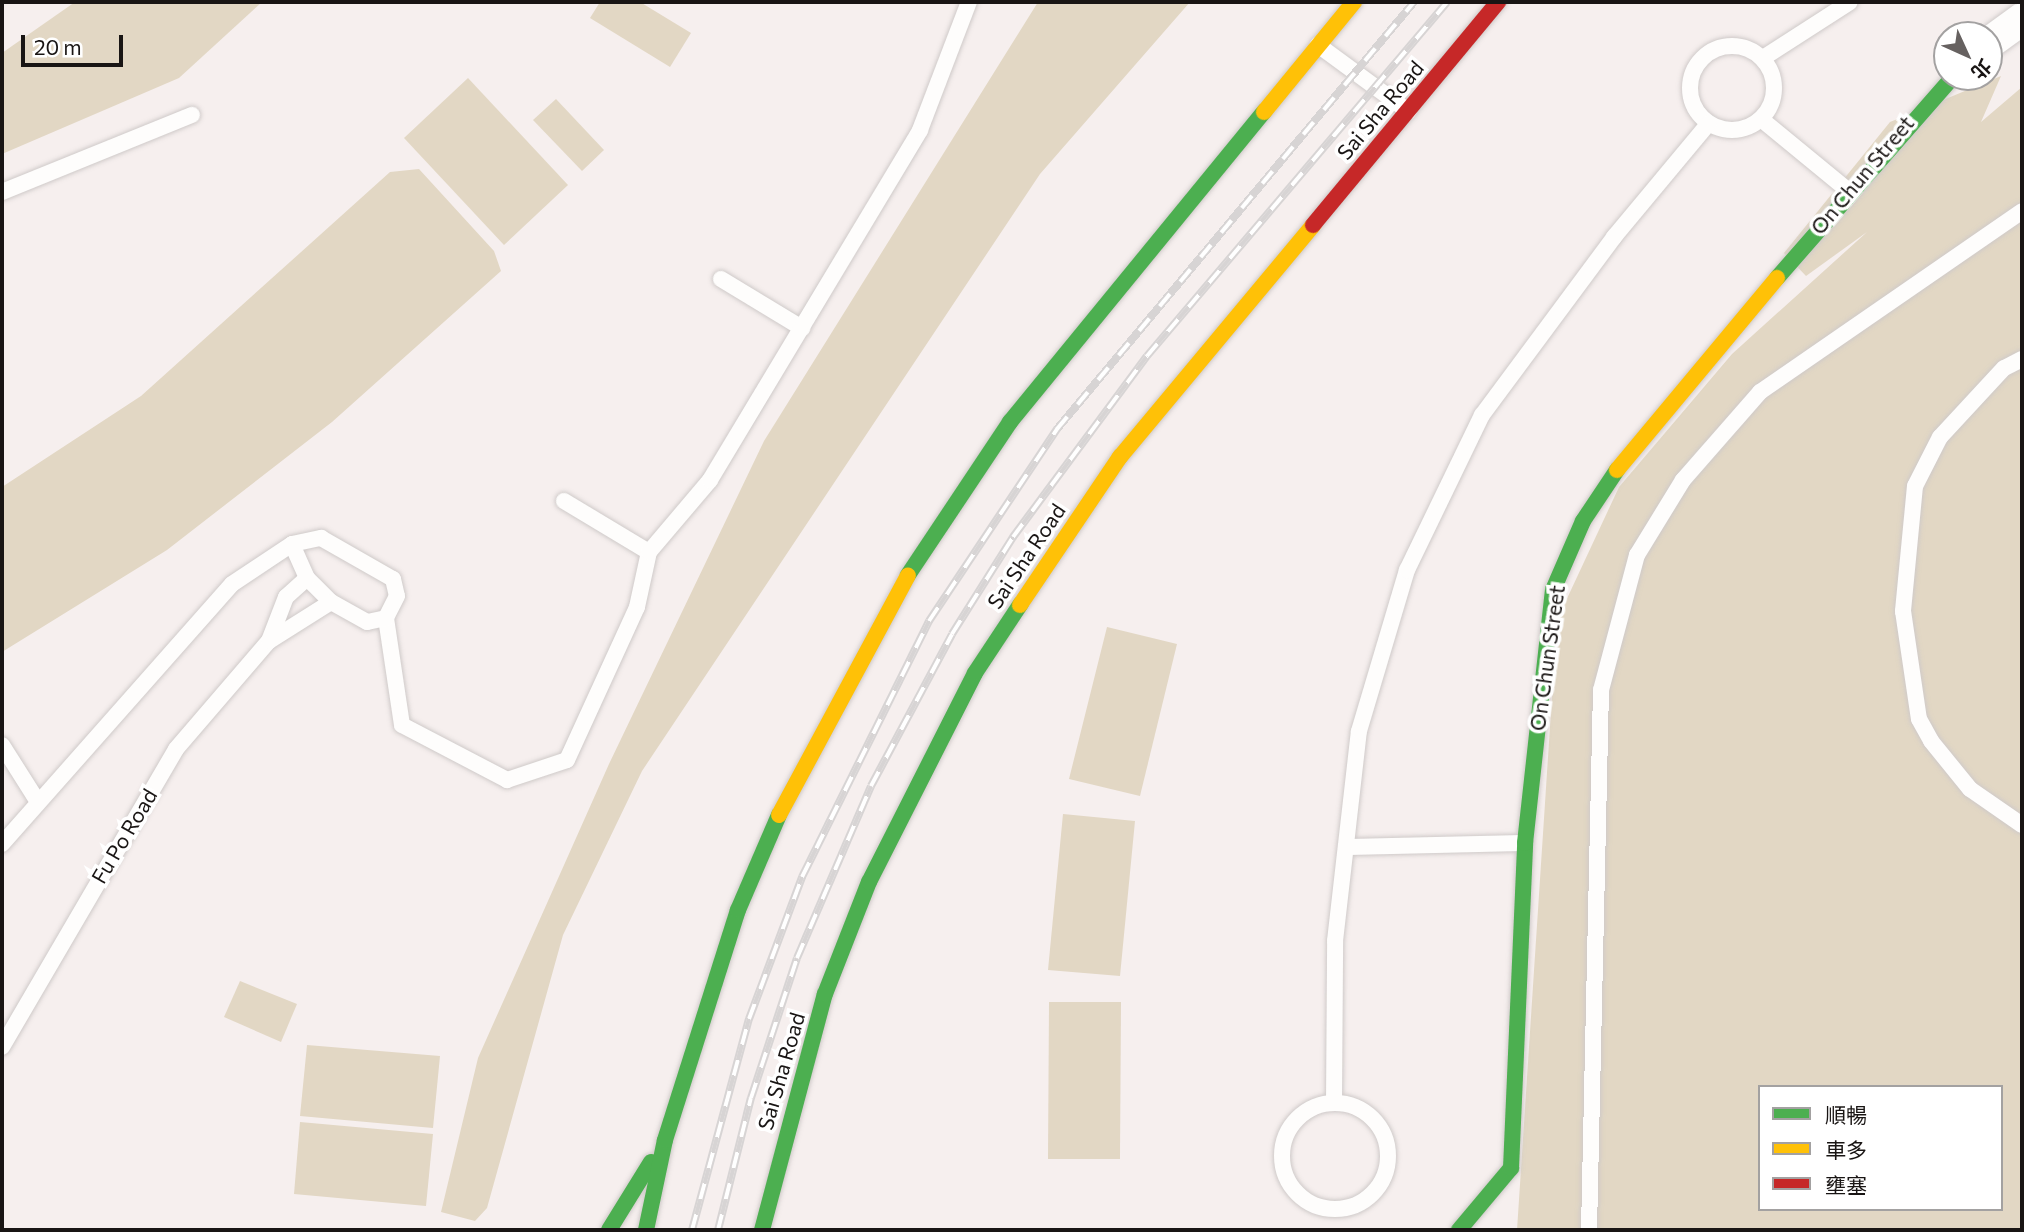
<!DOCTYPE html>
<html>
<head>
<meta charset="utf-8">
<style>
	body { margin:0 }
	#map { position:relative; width:2024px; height:1232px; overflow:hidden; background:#f6efee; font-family:Commissioner,"Noto Sans TC",sans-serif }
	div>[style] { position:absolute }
	.green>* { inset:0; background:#e2d7c4 }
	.roads { filter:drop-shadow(0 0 2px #cfcac9) drop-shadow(0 0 2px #cfcac9) }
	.lane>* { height:16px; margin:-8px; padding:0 8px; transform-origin:8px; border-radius:8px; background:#fefdfc }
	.lane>.ring { margin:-8px; padding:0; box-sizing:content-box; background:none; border:16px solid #fefdfc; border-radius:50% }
	.street>* { height:32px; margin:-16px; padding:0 16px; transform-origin:16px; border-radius:16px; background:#fefdfc }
	.fast>* { height:16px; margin:-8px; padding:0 8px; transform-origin:8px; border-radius:8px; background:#4caf50 }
	.slow>* { height:16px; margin:-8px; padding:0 8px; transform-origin:8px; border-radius:8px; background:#ffc107 }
	.jam>* { height:16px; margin:-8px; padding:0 8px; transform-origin:8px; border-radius:8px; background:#c62828 }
	.rail>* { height:8px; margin-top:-4px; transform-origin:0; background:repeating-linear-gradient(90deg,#fff 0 16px,#d7d4d4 0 32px); box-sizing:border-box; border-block:2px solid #d7d4d4 }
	span { translate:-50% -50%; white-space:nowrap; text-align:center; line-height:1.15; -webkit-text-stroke:7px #fff; paint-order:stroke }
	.street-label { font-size:21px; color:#191514 }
	.frame { position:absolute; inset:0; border:4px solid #191514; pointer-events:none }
	.legend { position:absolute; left:1758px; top:1085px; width:245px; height:126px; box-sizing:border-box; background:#fff; border:2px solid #a3a1a1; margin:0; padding:9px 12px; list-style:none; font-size:21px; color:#191514 }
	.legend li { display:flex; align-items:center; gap:14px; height:35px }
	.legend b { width:35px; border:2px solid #a3a1a1 }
	.north { position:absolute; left:1933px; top:21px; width:70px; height:70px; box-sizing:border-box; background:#fff; border:2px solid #a3a1a1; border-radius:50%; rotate:135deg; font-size:19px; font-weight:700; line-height:28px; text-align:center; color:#191514 }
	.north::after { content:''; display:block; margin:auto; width:24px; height:32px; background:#666160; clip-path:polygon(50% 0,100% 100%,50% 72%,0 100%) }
	.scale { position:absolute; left:21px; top:35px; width:102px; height:32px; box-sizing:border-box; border:4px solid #191514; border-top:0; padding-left:9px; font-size:21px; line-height:24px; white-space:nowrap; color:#191514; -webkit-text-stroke:5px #fff; paint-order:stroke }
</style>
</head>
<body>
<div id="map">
	<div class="green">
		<div style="clip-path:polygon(75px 2px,262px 2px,179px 78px,2px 154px,2px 53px)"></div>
		<div style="clip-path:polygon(600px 2px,640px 2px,691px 33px,670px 67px,590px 18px)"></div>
		<div style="clip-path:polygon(1038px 2px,1190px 2px,1040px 174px,642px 771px,563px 935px,487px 1208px,475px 1221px,441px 1212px,478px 1058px,609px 764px,764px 441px)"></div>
		<div style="clip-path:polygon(evenodd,2001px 76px,1981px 122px,2022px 87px,2022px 1230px,1517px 1230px,1557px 620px,1619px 487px,1732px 354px,1867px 232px,1806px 276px,1784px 253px,1890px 122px,2001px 76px,1760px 1087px,2001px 1087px,2001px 1209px,1760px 1209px,1760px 1087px)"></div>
		<div style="clip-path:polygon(468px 78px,568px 185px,504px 245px,404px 138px)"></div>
		<div style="clip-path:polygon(556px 99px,604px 150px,582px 171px,533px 120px)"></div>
		<div style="clip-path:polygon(419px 169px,494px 251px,501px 271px,332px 422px,167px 550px,2px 652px,2px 487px,141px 396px,390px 172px)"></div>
		<div style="clip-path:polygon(1107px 627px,1177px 644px,1140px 796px,1069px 779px)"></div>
		<div style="clip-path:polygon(1063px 814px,1135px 821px,1120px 976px,1048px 970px)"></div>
		<div style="clip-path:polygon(240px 981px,297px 1004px,281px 1042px,224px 1017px)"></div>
		<div style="clip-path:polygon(1049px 1002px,1121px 1002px,1120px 1159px,1048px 1159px)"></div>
		<div style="clip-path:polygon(307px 1045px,440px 1056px,433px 1128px,300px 1116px)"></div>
		<div style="clip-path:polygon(300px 1122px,433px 1134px,426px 1206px,294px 1194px)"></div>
	</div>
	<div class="roads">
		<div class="lane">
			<div style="left:1318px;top:45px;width:112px;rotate:36.3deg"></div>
			<div class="ring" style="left:1690px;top:46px;width:68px;height:68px"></div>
			<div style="left:1763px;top:58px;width:103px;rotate:-32.8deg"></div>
			<div style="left:1761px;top:119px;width:115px;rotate:39.4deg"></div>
			<div style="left:2px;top:192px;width:205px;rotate:-22.1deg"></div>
			<div style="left:721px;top:279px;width:95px;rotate:31.2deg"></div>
			<div style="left:2022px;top:359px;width:20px;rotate:153deg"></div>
			<div style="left:2004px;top:368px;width:94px;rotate:132.8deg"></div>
			<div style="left:1940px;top:437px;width:55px;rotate:117deg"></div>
			<div style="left:1915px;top:486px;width:126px;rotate:95.5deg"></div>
			<div style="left:1903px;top:611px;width:109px;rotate:81.6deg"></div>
			<div style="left:1919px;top:719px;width:25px;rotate:61deg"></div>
			<div style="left:1931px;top:741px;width:62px;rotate:50.9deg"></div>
			<div style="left:1970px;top:789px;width:63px;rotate:34.7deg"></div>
			<div style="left:564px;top:501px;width:99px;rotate:31deg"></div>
			<div style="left:307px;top:578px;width:34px;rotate:45deg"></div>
			<div style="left:386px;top:618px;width:108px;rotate:81.5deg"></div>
			<div style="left:402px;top:725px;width:119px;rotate:27.6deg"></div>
			<div style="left:507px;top:780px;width:63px;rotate:-18.4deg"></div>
			<div style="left:567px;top:760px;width:168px;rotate:-65.4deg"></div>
			<div style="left:637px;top:607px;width:56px;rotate:-77.7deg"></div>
			<div style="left:649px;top:552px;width:94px;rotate:-49.7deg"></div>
			<div style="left:710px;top:480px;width:408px;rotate:-59deg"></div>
			<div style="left:920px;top:130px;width:137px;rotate:-69.1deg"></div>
			<div style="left:2px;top:745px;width:67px;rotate:57.7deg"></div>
			<div style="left:2px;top:844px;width:347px;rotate:-48.5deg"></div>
			<div style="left:232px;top:584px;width:72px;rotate:-33.7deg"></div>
			<div style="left:1346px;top:847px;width:179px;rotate:-1.3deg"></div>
			<div style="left:2px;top:1047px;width:345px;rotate:-59.7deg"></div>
			<div style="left:176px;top:749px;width:143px;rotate:-49.3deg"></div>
			<div style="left:269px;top:641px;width:47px;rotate:-68.9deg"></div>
			<div style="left:286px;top:597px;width:28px;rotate:-42deg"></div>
			<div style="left:307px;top:578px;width:37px;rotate:-114deg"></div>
			<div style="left:292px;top:544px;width:30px;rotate:-12deg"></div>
			<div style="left:321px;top:538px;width:83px;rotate:29.7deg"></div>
			<div style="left:393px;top:579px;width:17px;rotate:77deg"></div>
			<div style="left:397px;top:596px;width:25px;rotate:117deg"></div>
			<div style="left:386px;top:618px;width:19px;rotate:168deg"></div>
			<div style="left:367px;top:622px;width:41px;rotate:-150.9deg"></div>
			<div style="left:331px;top:602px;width:73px;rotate:147.8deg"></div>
			<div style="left:1334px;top:1102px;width:161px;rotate:-89.6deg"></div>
			<div style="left:1335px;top:941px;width:211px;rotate:-83.5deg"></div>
			<div style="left:1359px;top:731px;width:168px;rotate:-73.4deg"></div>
			<div style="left:1407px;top:570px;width:172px;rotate:-64.2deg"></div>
			<div style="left:1482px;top:415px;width:222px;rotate:-53.4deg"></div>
			<div style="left:1614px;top:237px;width:148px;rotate:-50.2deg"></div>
			<div class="ring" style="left:1282px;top:1103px;width:90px;height:90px"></div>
			<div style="left:1589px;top:1230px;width:540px;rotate:-88.73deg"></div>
			<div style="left:1601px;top:690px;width:140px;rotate:-75.1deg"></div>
			<div style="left:1637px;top:555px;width:88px;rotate:-58.5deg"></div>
			<div style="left:1683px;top:480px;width:117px;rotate:-48.8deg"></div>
			<div style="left:1760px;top:392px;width:318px;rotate:-34.6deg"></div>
		</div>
		<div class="street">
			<div style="left:1989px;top:43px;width:41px;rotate:-36deg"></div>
		</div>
		<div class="fast">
			<div style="left:1777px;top:278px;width:267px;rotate:-48.8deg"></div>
			<div style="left:908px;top:575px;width:184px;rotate:-56.3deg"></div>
			<div style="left:1010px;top:422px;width:401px;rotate:-50.7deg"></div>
			<div style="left:609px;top:1230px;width:80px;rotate:-58.3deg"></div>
			<div style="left:646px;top:1230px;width:92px;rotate:-78.1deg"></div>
			<div style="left:665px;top:1140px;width:241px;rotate:-72.4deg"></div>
			<div style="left:738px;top:910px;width:103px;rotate:-66.7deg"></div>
			<div style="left:762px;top:1230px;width:244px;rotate:-75.1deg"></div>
			<div style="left:825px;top:994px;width:120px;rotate:-68.6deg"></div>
			<div style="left:869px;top:882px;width:234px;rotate:-63.1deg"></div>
			<div style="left:975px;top:673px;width:82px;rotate:-56.5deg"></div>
			<div style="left:1459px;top:1230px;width:81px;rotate:-50deg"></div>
			<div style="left:1511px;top:1168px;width:325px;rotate:-87.5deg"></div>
			<div style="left:1525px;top:843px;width:255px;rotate:-83.7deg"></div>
			<div style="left:1553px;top:590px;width:75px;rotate:-66.5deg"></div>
			<div style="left:1583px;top:521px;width:61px;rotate:-56.3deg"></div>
		</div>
		<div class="slow">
			<div style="left:1264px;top:112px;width:142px;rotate:-50.7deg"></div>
			<div style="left:1617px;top:470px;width:250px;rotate:-50.2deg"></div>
			<div style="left:1020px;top:605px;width:179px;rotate:-56deg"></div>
			<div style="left:1120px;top:457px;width:302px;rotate:-50.2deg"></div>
			<div style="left:779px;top:815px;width:272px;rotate:-61.7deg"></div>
		</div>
		<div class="jam">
			<div style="left:1313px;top:225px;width:290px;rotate:-50.3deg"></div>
		</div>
	</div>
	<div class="rail">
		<div style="left:692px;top:1230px;width:219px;rotate:-74.9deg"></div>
		<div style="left:749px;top:1019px;width:152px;rotate:-69.5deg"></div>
		<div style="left:802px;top:877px;width:286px;rotate:-63.6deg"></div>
		<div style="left:929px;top:621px;width:231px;rotate:-56.3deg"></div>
		<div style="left:1057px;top:429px;width:557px;rotate:-50.1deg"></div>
		<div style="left:718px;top:1230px;width:136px;rotate:-76deg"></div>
		<div style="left:751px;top:1098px;width:147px;rotate:-71.8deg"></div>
		<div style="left:797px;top:958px;width:187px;rotate:-66.7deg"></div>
		<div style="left:871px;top:786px;width:172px;rotate:-61.9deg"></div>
		<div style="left:952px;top:634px;width:115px;rotate:-57.8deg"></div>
		<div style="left:1013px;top:537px;width:225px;rotate:-53.5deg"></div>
		<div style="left:1147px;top:356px;width:464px;rotate:-49.7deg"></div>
	</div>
	<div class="street-label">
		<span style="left:1380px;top:110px;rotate:-50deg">Sai Sha Road</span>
		<span style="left:1862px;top:175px;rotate:-50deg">On Chun Street</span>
		<span style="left:1026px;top:556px;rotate:-56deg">Sai Sha Road</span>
		<span style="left:1547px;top:658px;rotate:-82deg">On Chun Street</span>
		<span style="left:124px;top:836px;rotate:-59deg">Fu Po Road</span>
		<span style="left:781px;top:1071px;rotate:-74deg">Sai Sha Road</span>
	</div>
	<div class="frame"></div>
	<ul class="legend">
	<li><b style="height:9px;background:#4caf50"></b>順暢</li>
	<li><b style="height:9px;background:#ffc107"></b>車多</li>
	<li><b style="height:9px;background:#c62828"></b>壅塞</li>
	</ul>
	<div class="north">北</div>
	<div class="scale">20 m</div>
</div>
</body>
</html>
